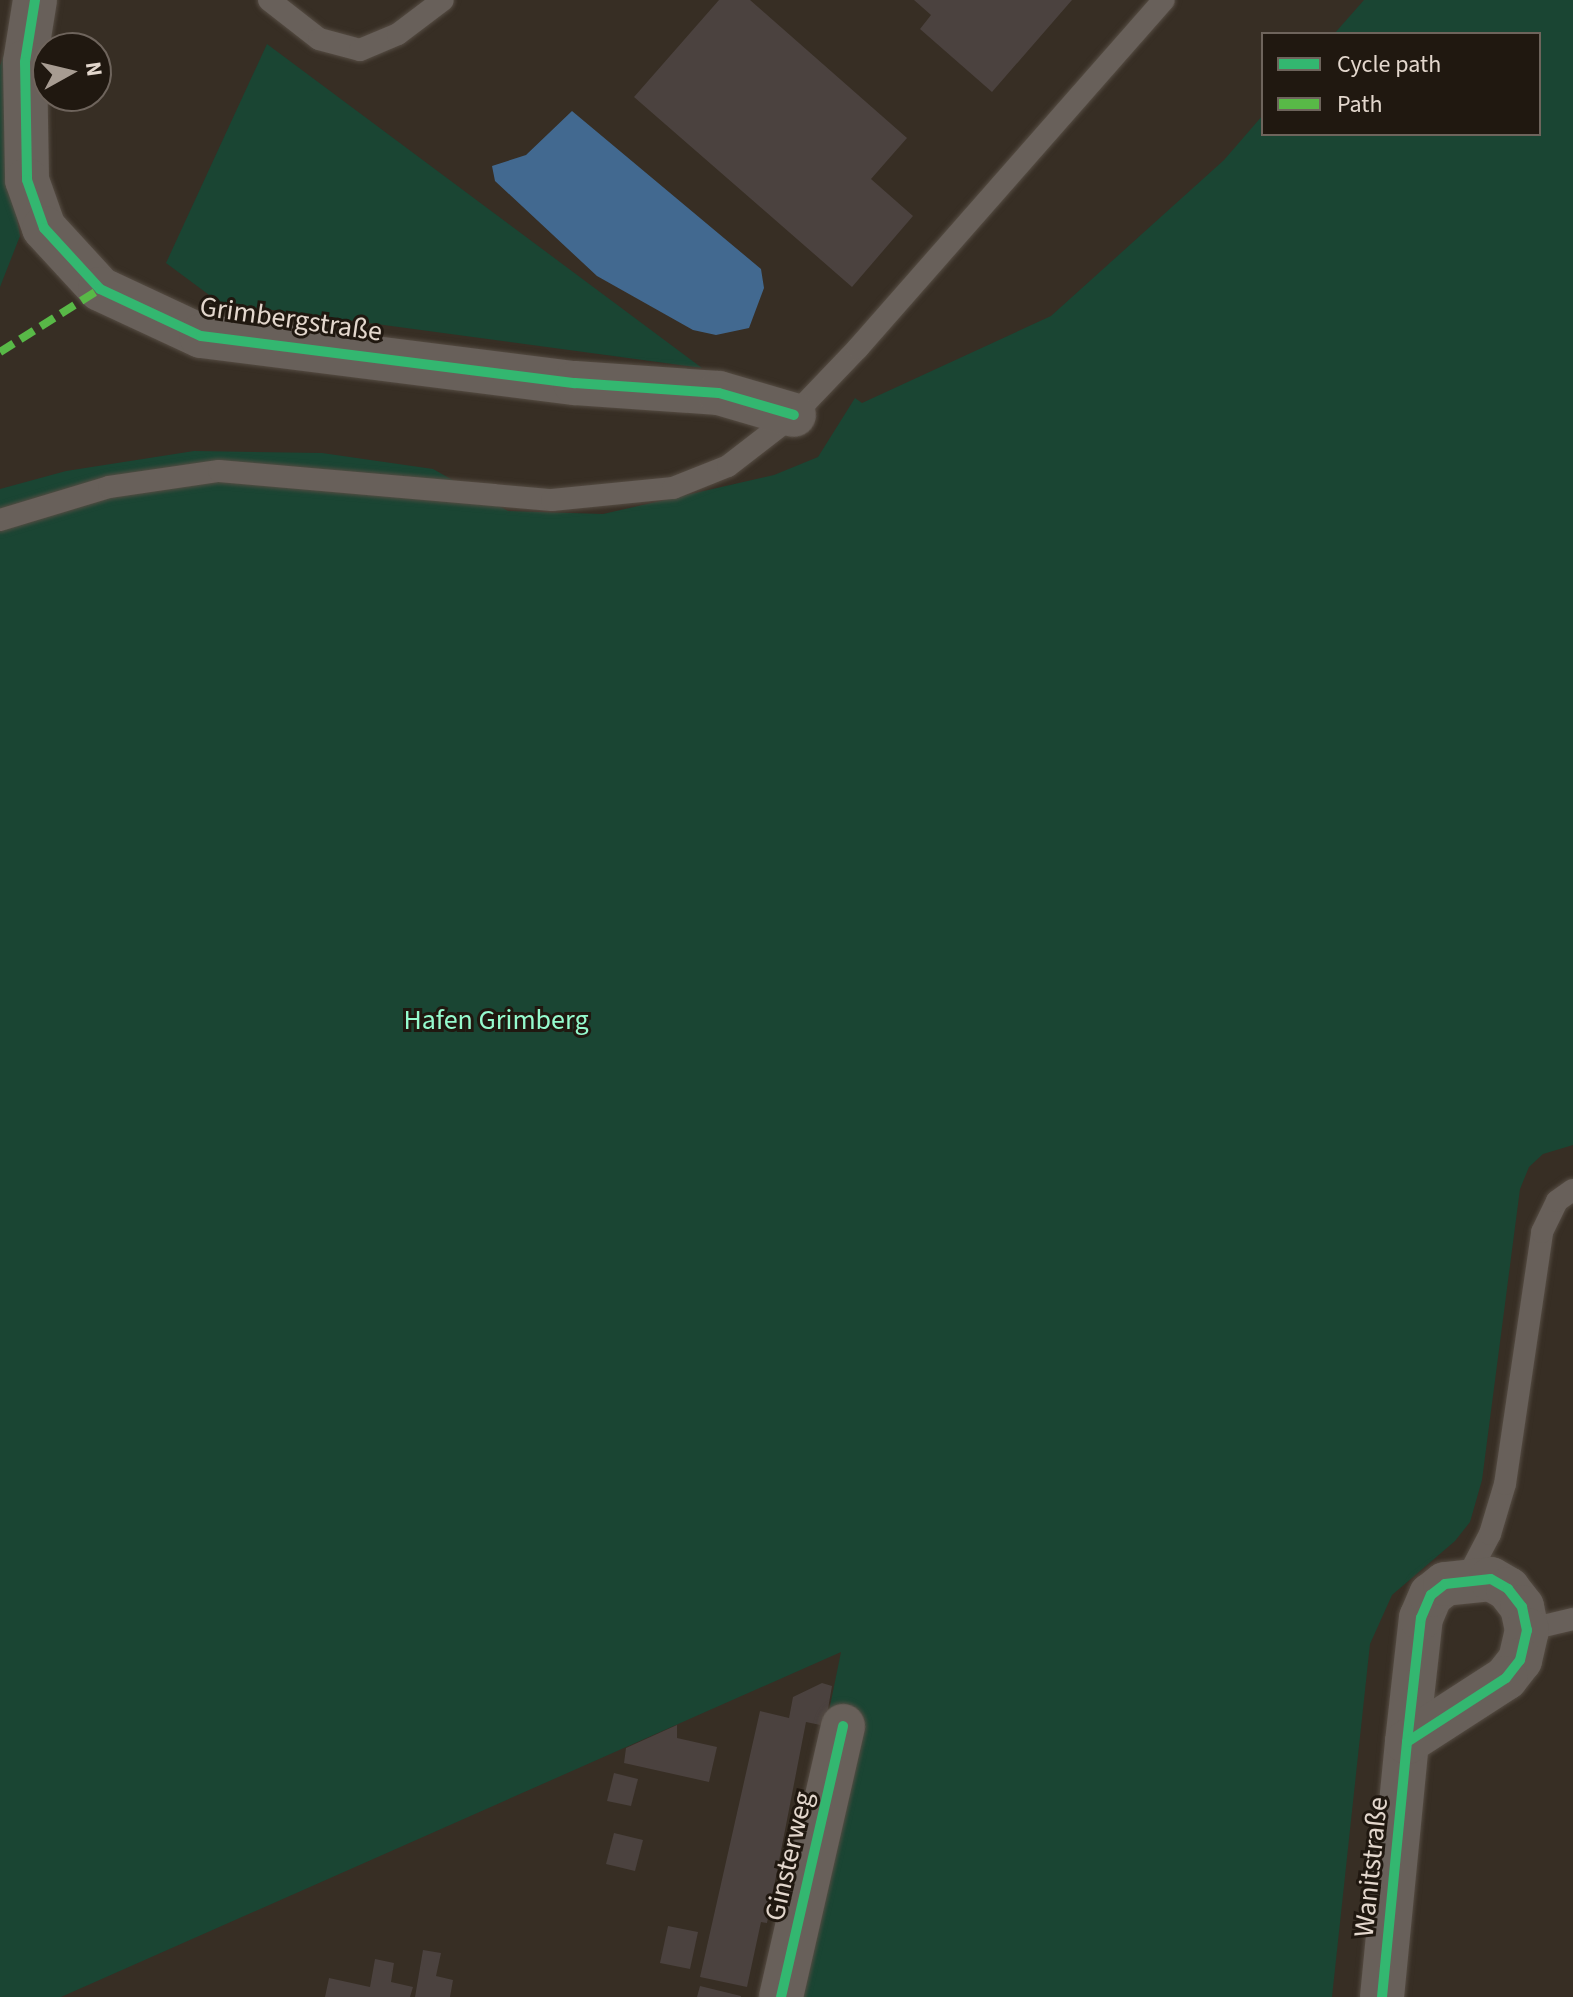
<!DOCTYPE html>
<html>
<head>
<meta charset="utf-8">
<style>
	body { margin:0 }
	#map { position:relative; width:1573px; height:1997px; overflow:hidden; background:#372e24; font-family:"Source Sans 3",sans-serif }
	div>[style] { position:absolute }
	.green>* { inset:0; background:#1a4533 }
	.water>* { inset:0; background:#426990 }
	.building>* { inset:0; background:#4b423f }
	.roads { filter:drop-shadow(0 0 2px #554c43) drop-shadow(0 0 2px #554c43) }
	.lane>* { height:22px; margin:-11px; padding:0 11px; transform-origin:11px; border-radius:11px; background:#68605a }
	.street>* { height:44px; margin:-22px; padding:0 22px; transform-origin:22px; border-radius:22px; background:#68605a }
	.quiet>* { height:8px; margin-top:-4px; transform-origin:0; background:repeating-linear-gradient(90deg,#58b947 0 16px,transparent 0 24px) }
	.cycleway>* { height:10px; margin:-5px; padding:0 5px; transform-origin:5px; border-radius:5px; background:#33b770 }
	span { translate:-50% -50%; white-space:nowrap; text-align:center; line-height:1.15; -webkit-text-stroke:6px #201810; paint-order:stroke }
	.street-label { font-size:28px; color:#e3d7cd }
	.park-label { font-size:28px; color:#95fbce }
	.legend { position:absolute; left:1261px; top:32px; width:280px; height:104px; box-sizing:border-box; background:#201810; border:2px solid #6e645c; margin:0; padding:10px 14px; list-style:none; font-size:24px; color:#e3d7cd }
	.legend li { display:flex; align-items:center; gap:16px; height:40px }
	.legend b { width:40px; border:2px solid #6e645c }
	.north { position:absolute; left:32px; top:32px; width:80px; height:80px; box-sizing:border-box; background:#201810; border:2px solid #6e645c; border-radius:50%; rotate:82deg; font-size:22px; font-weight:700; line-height:32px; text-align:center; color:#e3d7cd }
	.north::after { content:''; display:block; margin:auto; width:28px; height:36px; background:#a79c92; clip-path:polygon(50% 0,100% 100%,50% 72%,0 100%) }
</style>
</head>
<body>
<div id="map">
	<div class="green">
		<div style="clip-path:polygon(1364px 0,1573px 0,1573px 1145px,1543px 1154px,1529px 1167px,1520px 1189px,1482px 1480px,1470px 1522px,1455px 1541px,1392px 1595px,1370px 1644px,1332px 1997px,795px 1997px,829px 1711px,841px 1652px,61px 1997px,0 1997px,0 489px,66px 471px,194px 451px,322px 453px,433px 469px,508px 511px,603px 514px,774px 475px,818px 457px,855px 398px,862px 403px,1051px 316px,1224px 160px,1263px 115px,1263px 134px,1539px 134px,1539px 34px,1334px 34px)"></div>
		<div style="clip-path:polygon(11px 33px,6px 152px,20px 236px,0 287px,0 66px)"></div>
		<div style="clip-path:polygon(267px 44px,702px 368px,220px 303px,166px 263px)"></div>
	</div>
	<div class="water">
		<div style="clip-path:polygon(572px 111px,761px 269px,764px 288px,749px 328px,716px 335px,693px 330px,597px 276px,495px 181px,492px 166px,526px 155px)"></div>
	</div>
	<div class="building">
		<div style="clip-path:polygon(719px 0,750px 0,907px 138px,871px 179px,913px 216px,852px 287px,634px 97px)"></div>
		<div style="clip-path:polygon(914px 0,1072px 0,992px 92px,920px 29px,931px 15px)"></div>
		<div style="clip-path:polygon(822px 1683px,832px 1686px,825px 1726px,806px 1722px,767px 1923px,761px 1922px,747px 1987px,700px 1977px,760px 1711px,789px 1718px,793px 1697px)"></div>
		<div style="clip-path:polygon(677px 1725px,677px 1738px,717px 1747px,709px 1782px,624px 1763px,626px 1748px)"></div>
		<div style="clip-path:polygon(614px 1773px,638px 1779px,631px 1806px,607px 1801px)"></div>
		<div style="clip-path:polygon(614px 1833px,643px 1840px,635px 1871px,606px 1864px)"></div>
		<div style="clip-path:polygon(668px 1926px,698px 1932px,690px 1969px,660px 1963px)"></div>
		<div style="clip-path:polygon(423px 1950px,441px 1953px,436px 1976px,453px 1980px,450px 1997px,415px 1997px)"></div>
		<div style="clip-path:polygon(375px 1959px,394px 1963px,391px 1982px,413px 1987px,410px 1997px,325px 1997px,329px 1978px,370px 1987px)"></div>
		<div style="clip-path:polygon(700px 1986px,741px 1996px,741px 1997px,697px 1997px)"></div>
	</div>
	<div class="roads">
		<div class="lane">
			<div style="left:269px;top:0;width:63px;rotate:38deg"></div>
			<div style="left:319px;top:39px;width:42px;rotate:15deg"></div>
			<div style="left:360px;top:50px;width:41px;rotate:-22.8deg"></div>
			<div style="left:398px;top:34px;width:56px;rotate:-37.1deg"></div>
			<div style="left:0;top:520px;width:114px;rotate:-16.8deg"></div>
			<div style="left:109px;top:487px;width:111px;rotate:-8.3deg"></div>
			<div style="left:219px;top:471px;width:334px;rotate:5deg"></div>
			<div style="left:552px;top:500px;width:122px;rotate:-5.7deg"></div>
			<div style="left:673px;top:488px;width:59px;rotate:-21.8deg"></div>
			<div style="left:728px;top:466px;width:83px;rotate:-37.7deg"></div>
			<div style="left:794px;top:415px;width:93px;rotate:-46.3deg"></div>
			<div style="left:858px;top:348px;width:463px;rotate:-48.7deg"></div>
			<div style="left:1467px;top:1578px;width:50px;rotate:-62.4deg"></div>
			<div style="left:1490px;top:1534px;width:52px;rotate:-73.3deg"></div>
			<div style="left:1505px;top:1484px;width:255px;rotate:-81.6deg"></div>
			<div style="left:1542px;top:1232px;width:34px;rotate:-64deg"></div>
			<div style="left:1557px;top:1201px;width:19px;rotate:-35deg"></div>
			<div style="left:1527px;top:1630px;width:47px;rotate:-13.4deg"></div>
		</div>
		<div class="street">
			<div style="left:35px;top:0;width:63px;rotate:99.2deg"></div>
			<div style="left:25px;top:62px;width:118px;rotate:89deg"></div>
			<div style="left:27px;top:180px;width:51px;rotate:70.5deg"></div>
			<div style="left:44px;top:228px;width:83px;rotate:47.4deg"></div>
			<div style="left:100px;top:289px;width:111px;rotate:25deg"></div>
			<div style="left:201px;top:336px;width:377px;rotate:7.2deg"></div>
			<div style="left:575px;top:383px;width:144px;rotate:4deg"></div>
			<div style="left:719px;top:393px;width:78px;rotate:16.3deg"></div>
			<div style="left:781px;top:1997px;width:278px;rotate:-77.1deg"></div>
			<div style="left:1382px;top:1997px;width:256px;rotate:-84.4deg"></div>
			<div style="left:1407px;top:1742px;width:125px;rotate:-83.6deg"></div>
			<div style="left:1421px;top:1618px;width:25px;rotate:-67deg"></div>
			<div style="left:1431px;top:1595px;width:18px;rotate:-38deg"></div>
			<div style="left:1445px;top:1584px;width:46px;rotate:-6.2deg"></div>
			<div style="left:1491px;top:1579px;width:20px;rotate:30deg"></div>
			<div style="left:1508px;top:1589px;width:23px;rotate:52deg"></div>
			<div style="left:1522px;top:1607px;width:24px;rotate:78deg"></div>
			<div style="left:1527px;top:1630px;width:31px;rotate:103deg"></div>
			<div style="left:1520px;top:1660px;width:23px;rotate:128deg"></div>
			<div style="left:1506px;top:1678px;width:118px;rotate:147.1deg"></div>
		</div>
	</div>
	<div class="quiet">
		<div style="left:0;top:352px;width:118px;rotate:-32.2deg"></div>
	</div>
	<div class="cycleway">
		<div style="left:35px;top:0;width:63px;rotate:99.2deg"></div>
		<div style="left:25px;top:62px;width:118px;rotate:89deg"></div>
		<div style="left:27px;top:180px;width:51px;rotate:70.5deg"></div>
		<div style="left:44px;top:228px;width:83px;rotate:47.4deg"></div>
		<div style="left:100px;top:289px;width:111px;rotate:25deg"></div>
		<div style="left:201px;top:336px;width:377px;rotate:7.2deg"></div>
		<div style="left:575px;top:383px;width:144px;rotate:4deg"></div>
		<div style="left:719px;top:393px;width:78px;rotate:16.3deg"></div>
		<div style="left:781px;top:1997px;width:278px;rotate:-77.1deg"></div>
		<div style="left:1382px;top:1997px;width:256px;rotate:-84.4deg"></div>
		<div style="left:1407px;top:1742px;width:125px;rotate:-83.6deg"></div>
		<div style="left:1421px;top:1618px;width:25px;rotate:-67deg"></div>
		<div style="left:1431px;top:1595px;width:18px;rotate:-38deg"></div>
		<div style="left:1445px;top:1584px;width:46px;rotate:-6.2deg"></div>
		<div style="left:1491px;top:1579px;width:20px;rotate:30deg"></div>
		<div style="left:1508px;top:1589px;width:23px;rotate:52deg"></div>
		<div style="left:1522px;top:1607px;width:24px;rotate:78deg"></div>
		<div style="left:1527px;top:1630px;width:31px;rotate:103deg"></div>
		<div style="left:1520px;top:1660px;width:23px;rotate:128deg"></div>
		<div style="left:1506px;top:1678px;width:118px;rotate:147.1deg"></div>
	</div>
	<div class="street-label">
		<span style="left:291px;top:319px;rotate:8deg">Grimbergstraße</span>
		<span style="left:789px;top:1856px;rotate:-77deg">Ginsterweg</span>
		<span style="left:1371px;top:1867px;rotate:-84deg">Wanitstraße</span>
	</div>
	<div class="park-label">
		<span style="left:496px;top:1020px">Hafen Grimberg</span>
	</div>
	<ul class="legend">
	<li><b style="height:10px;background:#33b770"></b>Cycle path</li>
	<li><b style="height:10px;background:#58b947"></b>Path</li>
	</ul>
	<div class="north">N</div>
</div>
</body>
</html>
